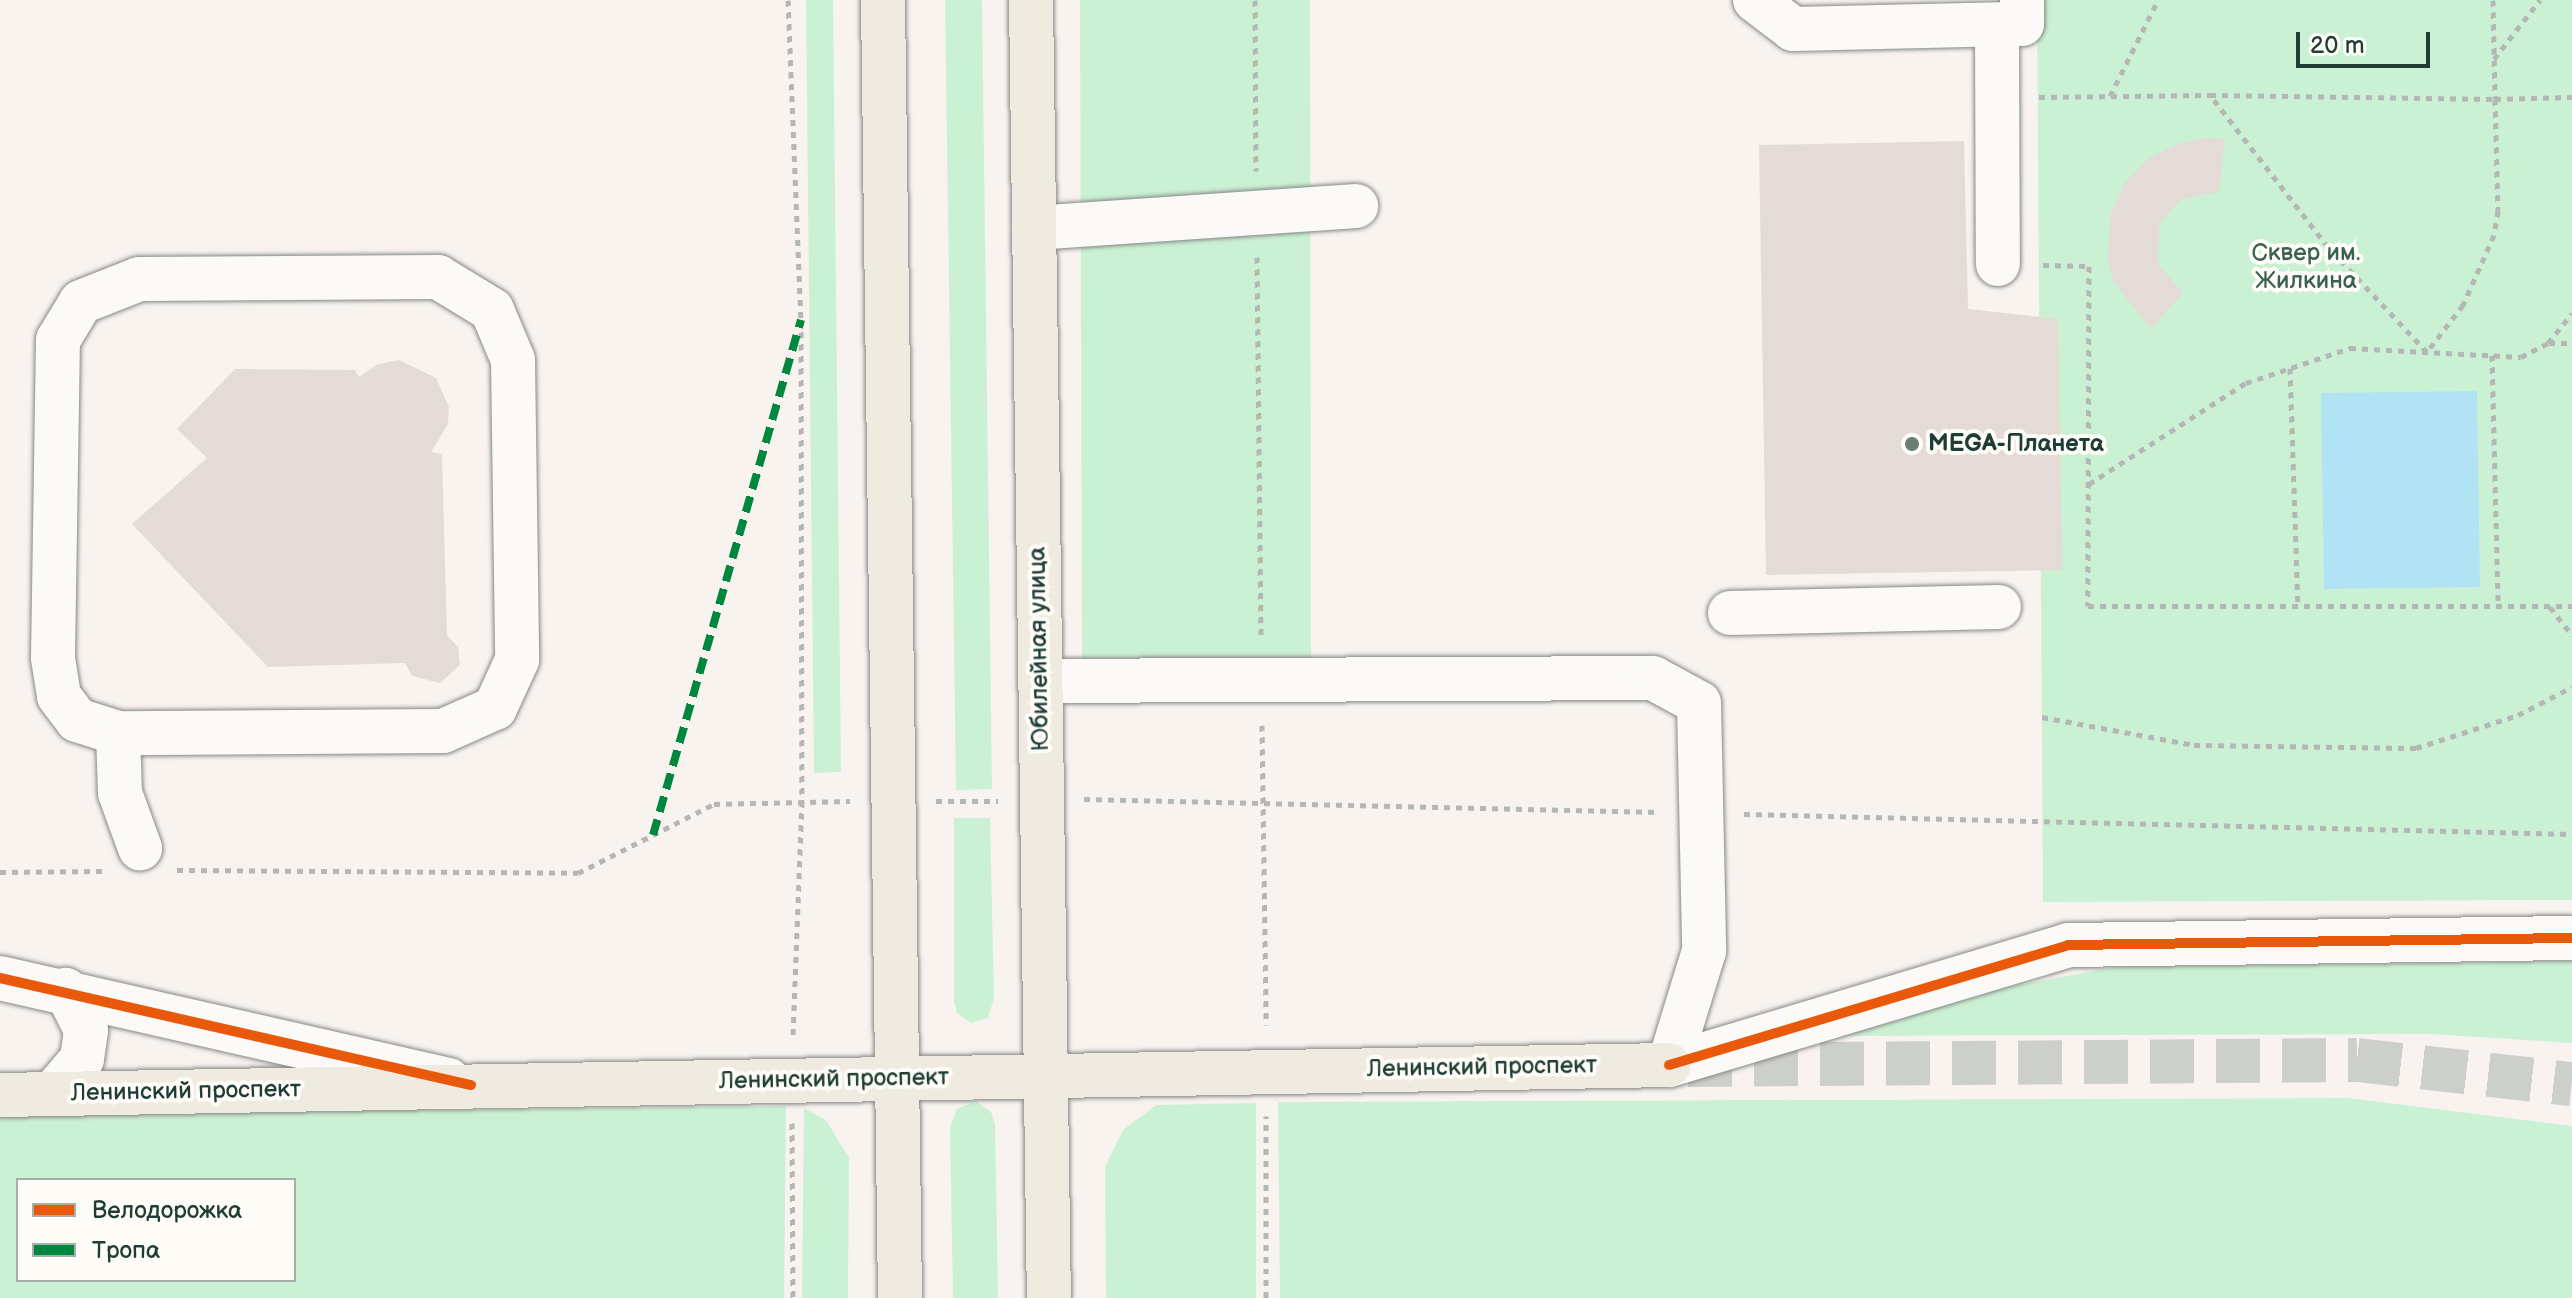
<!DOCTYPE html>
<html>
<head>
<meta charset="utf-8">
<style>
	body { margin:0 }
	#map { position:relative; width:2572px; height:1298px; overflow:hidden; background:#f8f3ef; font-family:"Balsamiq Sans",sans-serif }
	div>[style] { position:absolute }
	.green>* { inset:0; background:#cbf1d4 }
	.water>* { inset:0; background:#b2e3f4 }
	.building>* { inset:0; background:#e5dbd6 }
	.major-tunnel>* { height:44px; margin-top:-22px; transform-origin:0; background:repeating-linear-gradient(90deg,#cdcfca 0 44px,transparent 0 66px) }
	.path>* { height:5px; margin-top:-2.5px; transform-origin:0; background:repeating-linear-gradient(90deg,#b4b7b4 0 6px,transparent 0 12px) }
	.roads { filter:drop-shadow(0 0 2px #868986) drop-shadow(0 0 2px #868986) }
	.minor>* { height:44px; margin:-22px; padding:0 22px; transform-origin:22px; border-radius:22px; background:#fbfaf8 }
	.major>* { height:44px; margin:-22px; padding:0 22px; transform-origin:22px; border-radius:22px; background:#f0ebe1 }
	.quiet>* { height:8px; margin-top:-4px; transform-origin:0; background:repeating-linear-gradient(90deg,#00873e 0 16px,transparent 0 24px) }
	.cycleway>* { height:10px; margin:-5px; padding:0 5px; transform-origin:5px; border-radius:5px; background:#e8590c }
	.dots>* { width:22px; height:22px; translate:-50% -50%; box-sizing:border-box; border:4px solid #fdfcf7; border-radius:50% }
	span { translate:-50% -50%; white-space:nowrap; text-align:center; line-height:1.15; -webkit-text-stroke:8px #fdfcf7; paint-order:stroke }
	.park-label { font-size:24px; color:#3a6150 }
	.poi-label { font-size:24px; color:#1f3d34; font-weight:700 }
	.left { translate:0 -50%; text-align:left }
	.street-label { font-size:24px; color:#1f3d34 }
	.legend { position:absolute; left:16px; top:1178px; width:280px; height:104px; box-sizing:border-box; background:#fdfcf7; border:2px solid #a4b0a9; margin:0; padding:10px 14px; list-style:none; font-size:24px; color:#1f3d34 }
	.legend li { display:flex; align-items:center; gap:16px; height:40px }
	.legend b { width:40px; border:2px solid #a4b0a9 }
	.scale { position:absolute; left:2296px; top:32px; width:134px; height:36px; box-sizing:border-box; border:4px solid #1f3d34; border-top:0; padding-left:10px; font-size:24px; line-height:28px; white-space:nowrap; color:#1f3d34; -webkit-text-stroke:6px #fdfcf7; paint-order:stroke }
</style>
</head>
<body>
<div id="map">
	<div class="green">
		<div style="clip-path:polygon(806px 0,833px 0,841px 772px,814px 773px)"></div>
		<div style="clip-path:polygon(945px 0,982px 0,992px 789px,956px 790px)"></div>
		<div style="clip-path:polygon(1080px 0,1310px 0,1311px 665px,1082px 666px)"></div>
		<div style="clip-path:polygon(2037px 0,2572px 0,2572px 900px,2043px 902px)"></div>
		<div style="clip-path:polygon(954px 818px,990px 818px,994px 998px,988px 1018px,971px 1023px,957px 1013px,954px 1001px)"></div>
		<div style="clip-path:polygon(2572px 961px,2572px 1043px,2430px 1034px,1834px 1036px,1970px 994px,2115px 967px)"></div>
		<div style="clip-path:polygon(2348px 1098px,2572px 1126px,2572px 1298px,1280px 1298px,1278px 1102px)"></div>
		<div style="clip-path:polygon(976px 1101px,991px 1112px,995px 1124px,998px 1298px,953px 1298px,950px 1128px,957px 1109px)"></div>
		<div style="clip-path:polygon(1256px 1103px,1256px 1298px,1106px 1298px,1105px 1167px,1123px 1130px,1156px 1105px)"></div>
		<div style="clip-path:polygon(evenodd,786px 1106px,784px 1298px,0 1298px,0 1115px,786px 1106px,18px 1180px,294px 1180px,294px 1280px,18px 1280px,18px 1180px)"></div>
		<div style="clip-path:polygon(804px 1108px,826px 1120px,849px 1158px,848px 1298px,802px 1298px)"></div>
	</div>
	<div class="water">
		<div style="clip-path:polygon(2477px 391px,2480px 587px,2324px 589px,2321px 393px)"></div>
	</div>
	<div class="building">
		<div style="clip-path:polygon(2209px 138px,2225px 139px,2219px 192px,2182px 199px,2159px 224px,2158px 264px,2183px 293px,2151px 329px,2114px 283px,2108px 263px,2110px 216px,2126px 181px,2149px 158px,2182px 142px)"></div>
		<div style="clip-path:polygon(1964px 141px,1968px 309px,2058px 319px,2062px 570px,1766px 575px,1759px 145px)"></div>
		<div style="clip-path:polygon(399px 360px,436px 378px,449px 407px,448px 424px,431px 452px,442px 454px,447px 635px,458px 647px,460px 665px,440px 683px,412px 676px,405px 663px,268px 667px,132px 524px,207px 458px,177px 429px,235px 369px,355px 370px,359px 377px,376px 365px)"></div>
	</div>
	<div class="major-tunnel">
		<div style="left:1688px;top:1065px;width:669px;rotate:-0.43deg"></div>
		<div style="left:2357px;top:1060px;width:216px;rotate:6.4deg"></div>
	</div>
	<div class="path">
		<div style="left:788px;top:0;width:320px;rotate:87.7deg"></div>
		<div style="left:801px;top:320px;width:481px;rotate:89.9deg"></div>
		<div style="left:802px;top:801px;width:236px;rotate:92.2deg"></div>
		<div style="left:1255px;top:0;width:171px;rotate:89.7deg"></div>
		<div style="left:2493px;top:0;width:99px;rotate:88.8deg"></div>
		<div style="left:2495px;top:99px;width:112px;rotate:88.5deg"></div>
		<div style="left:2498px;top:211px;width:24px;rotate:99deg"></div>
		<div style="left:2494px;top:235px;width:77px;rotate:113.9deg"></div>
		<div style="left:2463px;top:305px;width:59px;rotate:127.5deg"></div>
		<div style="left:2427px;top:352px;width:144px;rotate:-133.3deg"></div>
		<div style="left:2328px;top:247px;width:192px;rotate:-127.8deg"></div>
		<div style="left:2210px;top:95px;width:285px;rotate:0.8deg"></div>
		<div style="left:2495px;top:99px;width:77px;rotate:-1.5deg"></div>
		<div style="left:2494px;top:59px;width:75px;rotate:-52.1deg"></div>
		<div style="left:2110px;top:96px;width:107px;rotate:-63.4deg"></div>
		<div style="left:2039px;top:97px;width:171px;rotate:-0.7deg"></div>
		<div style="left:1257px;top:257px;width:378px;rotate:89.4deg"></div>
		<div style="left:2043px;top:265px;width:46px;rotate:1.2deg"></div>
		<div style="left:2089px;top:266px;width:340px;rotate:90.2deg"></div>
		<div style="left:2088px;top:606px;width:484px"></div>
		<div style="left:2549px;top:343px;width:23px"></div>
		<div style="left:2492px;top:355px;width:252px;rotate:88.6deg"></div>
		<div style="left:2290px;top:368px;width:238px;rotate:88.1deg"></div>
		<div style="left:2089px;top:484px;width:187px;rotate:-32.8deg"></div>
		<div style="left:2246px;top:383px;width:110px;rotate:-18.6deg"></div>
		<div style="left:2350px;top:348px;width:171px;rotate:3deg"></div>
		<div style="left:2521px;top:357px;width:30px;rotate:-27deg"></div>
		<div style="left:2548px;top:343px;width:38px;rotate:-51deg"></div>
		<div style="left:2550px;top:607px;width:36px;rotate:52deg"></div>
		<div style="left:2042px;top:717px;width:155px;rotate:10.4deg"></div>
		<div style="left:2194px;top:745px;width:222px;rotate:0.8deg"></div>
		<div style="left:2416px;top:748px;width:107px;rotate:-17.9deg"></div>
		<div style="left:2518px;top:715px;width:61px;rotate:-27.4deg"></div>
		<div style="left:1262px;top:725px;width:300px;rotate:89.2deg"></div>
		<div style="left:1084px;top:799px;width:574px;rotate:1.3deg"></div>
		<div style="left:936px;top:801px;width:62px"></div>
		<div style="left:1744px;top:814px;width:828px;rotate:1.38deg"></div>
		<div style="left:177px;top:870px;width:401px;rotate:0.4deg"></div>
		<div style="left:578px;top:873px;width:153px;rotate:-26.9deg"></div>
		<div style="left:714px;top:804px;width:136px;rotate:-1.3deg"></div>
		<div style="left:0;top:872px;width:103px;rotate:-0.6deg"></div>
		<div style="left:792px;top:1123px;width:175px;rotate:89.7deg"></div>
		<div style="left:1266px;top:1298px;width:182px;rotate:-90deg"></div>
	</div>
	<div class="roads">
		<div class="minor">
			<div style="left:1755px;top:0;width:48px;rotate:37.3deg"></div>
			<div style="left:1793px;top:29px;width:229px;rotate:-1.3deg"></div>
			<div style="left:2022px;top:24px;width:24px;rotate:-90deg"></div>
			<div style="left:1997px;top:25px;width:239px;rotate:89.8deg"></div>
			<div style="left:1034px;top:228px;width:323px;rotate:-3.9deg"></div>
			<div style="left:1730px;top:613px;width:269px;rotate:-1.3deg"></div>
			<div style="left:1040px;top:681px;width:613px;rotate:-0.28deg"></div>
			<div style="left:1653px;top:678px;width:52px;rotate:28.5deg"></div>
			<div style="left:1699px;top:703px;width:248px;rotate:88.8deg"></div>
			<div style="left:1704px;top:951px;width:119px;rotate:107.1deg"></div>
			<div style="left:118px;top:733px;width:43px;rotate:-162.4deg"></div>
			<div style="left:77px;top:720px;width:30px;rotate:-127deg"></div>
			<div style="left:59px;top:696px;width:39px;rotate:-99deg"></div>
			<div style="left:53px;top:657px;width:317px;rotate:-89.1deg"></div>
			<div style="left:58px;top:340px;width:44px;rotate:-58.8deg"></div>
			<div style="left:81px;top:302px;width:62px;rotate:-21.6deg"></div>
			<div style="left:139px;top:279px;width:299px;rotate:-0.4deg"></div>
			<div style="left:438px;top:277px;width:63px;rotate:31.4deg"></div>
			<div style="left:492px;top:310px;width:54px;rotate:67.2deg"></div>
			<div style="left:513px;top:360px;width:300px;rotate:89.2deg"></div>
			<div style="left:517px;top:660px;width:53px;rotate:114.6deg"></div>
			<div style="left:495px;top:708px;width:57px;rotate:156.1deg"></div>
			<div style="left:443px;top:731px;width:325px;rotate:179.6deg"></div>
			<div style="left:118px;top:733px;width:60px;rotate:88.1deg"></div>
			<div style="left:120px;top:793px;width:59px;rotate:70deg"></div>
			<div style="left:0;top:978px;width:460px;rotate:12.8deg"></div>
			<div style="left:1669px;top:1065px;width:417px;rotate:-16.7deg"></div>
			<div style="left:2068px;top:945px;width:504px;rotate:-0.8deg"></div>
			<div style="left:52px;top:1094px;width:46px;rotate:-49.4deg"></div>
			<div style="left:82px;top:1059px;width:29px;rotate:-82deg"></div>
			<div style="left:86px;top:1030px;width:45px;rotate:-116.6deg"></div>
		</div>
		<div class="major">
			<div style="left:883px;top:0;width:1298px;rotate:89.25deg"></div>
			<div style="left:1031px;top:0;width:1298px;rotate:89.21deg"></div>
			<div style="left:0;top:1095px;width:1669px;rotate:-1.03deg"></div>
		</div>
	</div>
	<div class="quiet">
		<div style="left:653px;top:835px;width:536px;rotate:-73.97deg"></div>
	</div>
	<div class="cycleway">
		<div style="left:0;top:978px;width:483px;rotate:12.8deg"></div>
		<div style="left:1669px;top:1065px;width:417px;rotate:-16.7deg"></div>
		<div style="left:2068px;top:945px;width:504px;rotate:-0.8deg"></div>
	</div>
	<div class="dots">
		<div style="left:1912px;top:444px;background:#6b7d75"></div>
	</div>
	<div class="park-label">
		<span style="left:2306px;top:267px">Сквер им.<br>Жилкина</span>
	</div>
	<div class="poi-label">
		<span class="left" style="left:1928px;top:444px">MEGA-Планета</span>
	</div>
	<div class="street-label">
		<span style="left:1039px;top:649px;rotate:-91deg">Юбилейная улица</span>
		<span style="left:1482px;top:1067px;rotate:-1deg">Ленинский проспект</span>
		<span style="left:834px;top:1079px;rotate:-1deg">Ленинский проспект</span>
		<span style="left:186px;top:1091px;rotate:-1deg">Ленинский проспект</span>
	</div>
	<ul class="legend">
	<li><b style="height:10px;background:#e8590c"></b>Велодорожка</li>
	<li><b style="height:10px;background:#00873e"></b>Тропа</li>
	</ul>
	<div class="scale">20 m</div>
</div>
</body>
</html>
